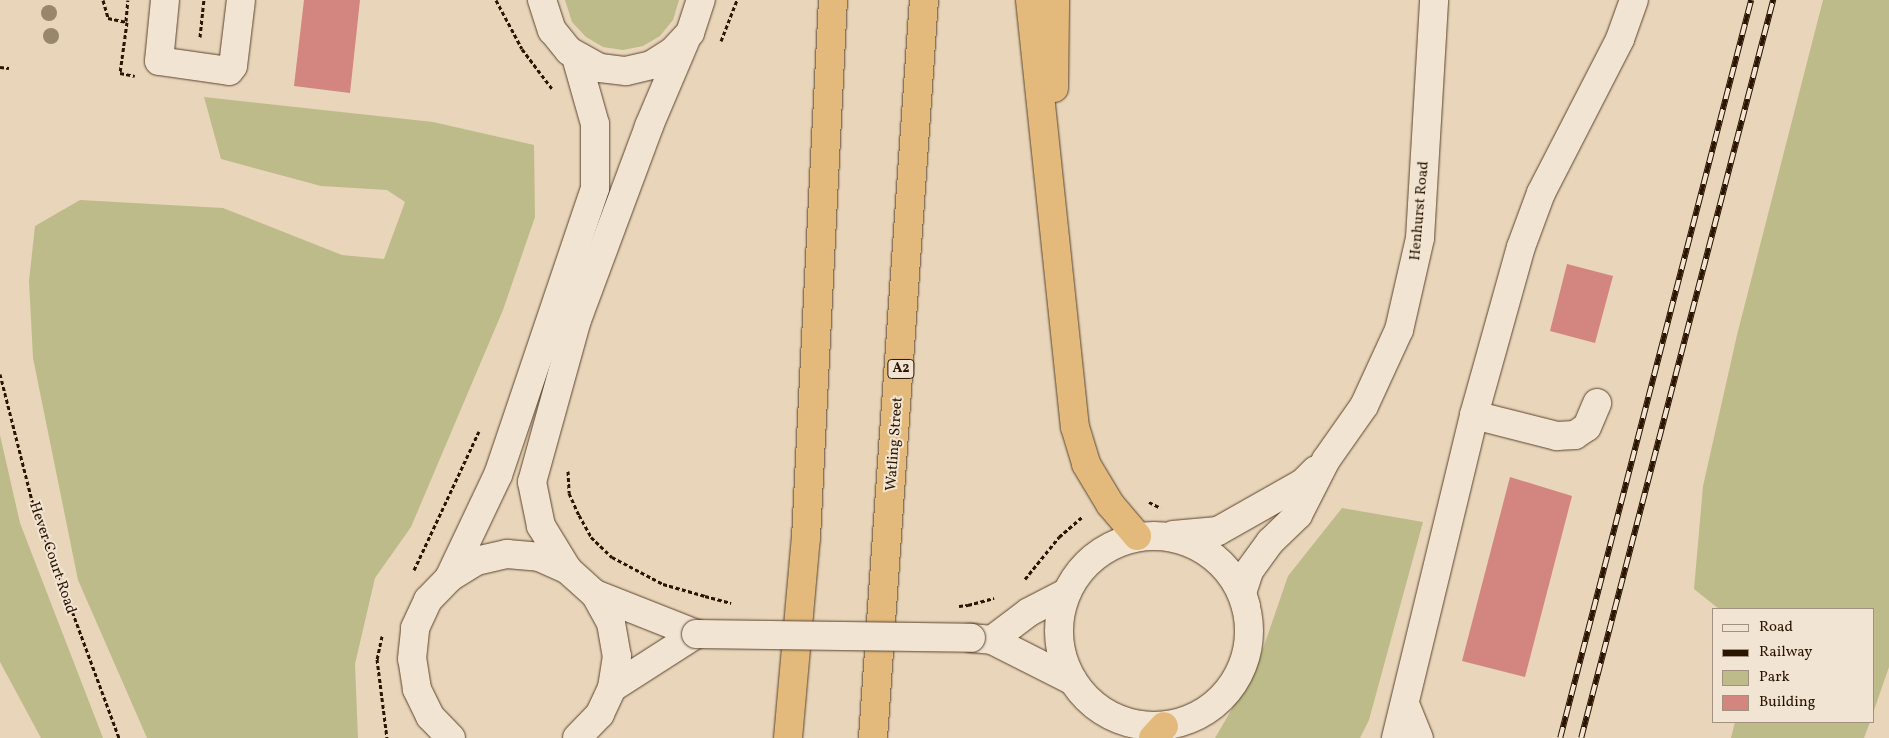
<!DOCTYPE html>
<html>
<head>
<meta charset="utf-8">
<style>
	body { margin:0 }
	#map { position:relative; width:1889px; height:738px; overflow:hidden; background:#e9d5b9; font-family:Vollkorn,serif }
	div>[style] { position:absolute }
	.green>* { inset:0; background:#bebb8a }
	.building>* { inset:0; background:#d3857f }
	.path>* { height:3px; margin-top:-1.5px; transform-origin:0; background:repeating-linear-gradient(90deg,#2a1500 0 4px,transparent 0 6.5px) }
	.roads { filter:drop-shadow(0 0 1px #5a452e) drop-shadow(0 0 1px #5a452e) }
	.minor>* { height:28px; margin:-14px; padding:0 14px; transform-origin:14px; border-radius:14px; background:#f1e4d2 }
	.minor>.ring { margin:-14px; padding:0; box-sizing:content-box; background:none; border:28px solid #f1e4d2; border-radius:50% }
	.highway>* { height:28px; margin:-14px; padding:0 14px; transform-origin:14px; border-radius:14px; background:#e4ba7c }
	.rail>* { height:5.5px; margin-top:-2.75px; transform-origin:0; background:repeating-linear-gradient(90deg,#f1e4d2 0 11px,#2a1500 0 22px); box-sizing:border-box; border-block:1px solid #2a1500 }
	.path-bridge>* { height:3px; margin-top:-1.5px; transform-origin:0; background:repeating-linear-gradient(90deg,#2a1500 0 4px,transparent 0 6.5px) }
	.bridges { filter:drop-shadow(0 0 1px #5a452e) drop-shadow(0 0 1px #5a452e) }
	.minor-bridge>* { height:28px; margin:-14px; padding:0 14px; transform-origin:14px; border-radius:14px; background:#f1e4d2 }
	.trees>* { width:16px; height:16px; margin:-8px; border-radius:50%; background:#98876a }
	span { translate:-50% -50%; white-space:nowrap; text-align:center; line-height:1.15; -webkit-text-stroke:4px #f1e4d2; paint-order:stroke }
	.shield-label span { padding:1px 4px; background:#f1e4d2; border:1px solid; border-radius:4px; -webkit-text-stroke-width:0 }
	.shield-label { font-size:14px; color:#2a1500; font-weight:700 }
	.street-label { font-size:15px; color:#2a1500 }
	.legend { position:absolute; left:1712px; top:608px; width:162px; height:115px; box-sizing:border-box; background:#f1e4d2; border:1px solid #a1917e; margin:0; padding:6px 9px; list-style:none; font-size:15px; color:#2a1500 }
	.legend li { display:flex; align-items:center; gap:10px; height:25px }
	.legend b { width:25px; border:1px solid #a1917e }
</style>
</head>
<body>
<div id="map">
	<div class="green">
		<div style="clip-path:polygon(565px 0,679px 0,673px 20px,660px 36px,643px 46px,623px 50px,603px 47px,586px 37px,572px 22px)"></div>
		<div style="clip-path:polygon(1823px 0,1889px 0,1889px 667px,1873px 713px,1873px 609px,1719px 609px,1694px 589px,1703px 486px,1737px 335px)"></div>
		<div style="clip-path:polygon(204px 97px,433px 122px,534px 145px,535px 217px,503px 310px,411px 527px,375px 578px,355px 664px,358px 738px,147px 738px,78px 580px,33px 358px,29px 281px,35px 226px,80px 200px,223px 208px,342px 255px,384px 259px,405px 202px,387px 190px,321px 186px,221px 159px)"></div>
		<div style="clip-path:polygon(0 435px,20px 523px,103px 738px,41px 738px,0 662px)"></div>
		<div style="clip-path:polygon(1342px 508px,1423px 522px,1369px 720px,1360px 738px,1215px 738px,1257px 666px,1288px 576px)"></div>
		<div style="clip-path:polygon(1735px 722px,1870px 722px,1864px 738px,1731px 738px)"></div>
	</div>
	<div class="building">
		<div style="clip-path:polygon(304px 0,360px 0,350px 93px,294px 86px)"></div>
		<div style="clip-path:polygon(1567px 264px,1613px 276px,1595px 343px,1550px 331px)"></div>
		<div style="clip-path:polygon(1510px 477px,1572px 496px,1525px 677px,1462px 661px)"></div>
	</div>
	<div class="path">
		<div style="left:103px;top:0;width:19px;rotate:74deg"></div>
		<div style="left:108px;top:18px;width:19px;rotate:12deg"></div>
		<div style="left:127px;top:22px;width:51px;rotate:97.8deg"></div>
		<div style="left:120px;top:73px;width:15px;rotate:11deg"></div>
		<div style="left:496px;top:0;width:55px;rotate:62deg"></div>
		<div style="left:522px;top:49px;width:51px;rotate:52.9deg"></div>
		<div style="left:126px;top:21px;width:21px;rotate:-85deg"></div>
		<div style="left:200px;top:37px;width:37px;rotate:-84deg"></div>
		<div style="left:721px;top:41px;width:44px;rotate:-68.7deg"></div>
		<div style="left:0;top:67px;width:9px;rotate:6deg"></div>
		<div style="left:0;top:374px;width:138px;rotate:75.8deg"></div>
		<div style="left:34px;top:508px;width:245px;rotate:69.7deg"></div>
		<div style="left:568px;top:471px;width:22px;rotate:87deg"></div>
		<div style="left:569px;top:493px;width:24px;rotate:66deg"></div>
		<div style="left:579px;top:515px;width:25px;rotate:61deg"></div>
		<div style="left:591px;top:537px;width:29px;rotate:44deg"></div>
		<div style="left:612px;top:557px;width:58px;rotate:27.9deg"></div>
		<div style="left:663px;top:584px;width:44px;rotate:15.9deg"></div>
		<div style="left:1149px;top:502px;width:13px;rotate:27deg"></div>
		<div style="left:414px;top:570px;width:153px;rotate:-64.9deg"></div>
		<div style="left:1025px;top:579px;width:54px;rotate:-51deg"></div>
		<div style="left:1059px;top:537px;width:32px;rotate:-41deg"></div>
		<div style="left:968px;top:605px;width:27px;rotate:-15deg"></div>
		<div style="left:382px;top:636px;width:24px;rotate:102deg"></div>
		<div style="left:377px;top:659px;width:80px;rotate:82.8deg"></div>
	</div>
	<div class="roads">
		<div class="minor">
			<div style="left:165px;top:0;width:61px;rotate:95.6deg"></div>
			<div style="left:159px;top:61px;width:71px;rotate:8.1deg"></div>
			<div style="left:229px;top:71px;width:6px;rotate:-51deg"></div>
			<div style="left:233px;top:66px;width:66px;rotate:-83.1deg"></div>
			<div style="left:542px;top:0;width:32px;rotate:72deg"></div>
			<div style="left:552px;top:30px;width:27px;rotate:51deg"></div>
			<div style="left:569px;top:51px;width:35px;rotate:29deg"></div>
			<div style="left:600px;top:68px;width:26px;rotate:7deg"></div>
			<div style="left:626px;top:71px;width:26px;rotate:-13deg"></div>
			<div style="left:651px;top:65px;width:26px;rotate:-32deg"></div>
			<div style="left:673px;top:51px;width:25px;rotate:-47deg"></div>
			<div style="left:690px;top:33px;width:35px;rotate:-72deg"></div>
			<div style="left:1474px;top:415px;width:86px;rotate:14.2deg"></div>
			<div style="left:1557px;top:436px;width:18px;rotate:-3deg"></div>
			<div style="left:1575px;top:435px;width:14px;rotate:-34deg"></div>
			<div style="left:1587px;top:427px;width:26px;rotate:-67deg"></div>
			<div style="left:1173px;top:535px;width:45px;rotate:-5.1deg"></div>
			<div style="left:1218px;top:531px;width:98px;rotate:-29.5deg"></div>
			<div style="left:1303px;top:483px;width:18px;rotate:-45deg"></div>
			<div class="ring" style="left:1059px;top:536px;width:162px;height:162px"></div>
			<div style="left:568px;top:570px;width:52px;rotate:-121.5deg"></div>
			<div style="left:541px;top:526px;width:45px;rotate:-101.6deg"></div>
			<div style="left:532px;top:482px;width:168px;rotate:-74.5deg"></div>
			<div style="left:577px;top:320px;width:207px;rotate:-69.6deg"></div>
			<div style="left:649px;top:126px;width:95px;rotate:-67deg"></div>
			<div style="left:449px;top:578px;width:114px;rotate:-64.6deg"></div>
			<div style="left:498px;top:475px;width:303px;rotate:-71.3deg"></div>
			<div style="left:595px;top:188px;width:64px;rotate:-90deg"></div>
			<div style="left:595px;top:124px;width:70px;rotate:-105.8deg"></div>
			<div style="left:595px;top:594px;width:109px;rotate:21.6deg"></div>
			<div style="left:1246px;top:606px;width:14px;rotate:-107deg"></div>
			<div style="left:1242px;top:593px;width:23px;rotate:-72deg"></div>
			<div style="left:1249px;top:571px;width:36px;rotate:-54deg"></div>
			<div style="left:1270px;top:542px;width:39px;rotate:-44deg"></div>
			<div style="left:1298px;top:515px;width:62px;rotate:-63deg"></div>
			<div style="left:1326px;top:460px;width:66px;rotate:-54.9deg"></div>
			<div style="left:1364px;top:406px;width:84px;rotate:-65.3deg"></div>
			<div style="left:1399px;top:330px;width:94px;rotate:-77.1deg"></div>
			<div style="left:1420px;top:238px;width:238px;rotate:-86.6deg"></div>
			<div style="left:971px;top:638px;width:21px;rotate:5deg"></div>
			<div style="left:992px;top:640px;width:91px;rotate:26.8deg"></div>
			<div style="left:992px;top:640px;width:46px;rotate:-37.1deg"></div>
			<div style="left:1029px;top:612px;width:42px;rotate:-27.2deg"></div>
			<div style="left:612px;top:688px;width:100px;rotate:-32.7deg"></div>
			<div style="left:1405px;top:704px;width:37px;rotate:68deg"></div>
			<div style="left:451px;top:738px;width:30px;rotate:-134deg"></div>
			<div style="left:430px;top:716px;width:30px;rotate:-116deg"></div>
			<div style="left:417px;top:689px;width:30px;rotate:-99deg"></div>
			<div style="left:412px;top:659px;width:31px;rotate:-84deg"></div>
			<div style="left:415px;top:628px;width:31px;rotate:-65deg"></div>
			<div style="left:428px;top:600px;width:30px;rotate:-46deg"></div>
			<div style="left:449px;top:578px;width:32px;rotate:-32deg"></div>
			<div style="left:476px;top:561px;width:32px;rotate:-13deg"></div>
			<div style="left:507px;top:554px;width:32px;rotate:5deg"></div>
			<div style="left:539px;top:557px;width:32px;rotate:24deg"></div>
			<div style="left:568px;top:570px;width:36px;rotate:42deg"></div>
			<div style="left:595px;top:594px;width:33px;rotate:61deg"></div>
			<div style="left:611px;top:623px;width:34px;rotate:80deg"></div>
			<div style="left:617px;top:656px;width:32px;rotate:99deg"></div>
			<div style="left:612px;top:688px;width:29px;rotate:115deg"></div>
			<div style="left:600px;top:714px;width:33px;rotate:134deg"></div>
			<div style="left:1396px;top:738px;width:332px;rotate:-76.4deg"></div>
			<div style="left:1474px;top:415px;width:174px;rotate:-74.4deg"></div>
			<div style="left:1521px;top:247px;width:58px;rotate:-69.7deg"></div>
			<div style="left:1541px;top:193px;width:173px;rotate:-62.8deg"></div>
			<div style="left:1620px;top:39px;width:41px;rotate:-70.3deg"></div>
		</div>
		<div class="highway">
			<div style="left:1030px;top:0;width:429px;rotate:84deg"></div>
			<div style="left:1075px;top:427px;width:39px;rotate:73deg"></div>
			<div style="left:1086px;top:464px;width:47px;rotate:59deg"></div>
			<div style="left:1110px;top:504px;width:42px;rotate:49.8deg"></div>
			<div style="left:1054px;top:88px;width:88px;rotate:-89.3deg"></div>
			<div style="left:788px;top:738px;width:201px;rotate:-84.9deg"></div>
			<div style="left:806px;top:538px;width:539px;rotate:-87.13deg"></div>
			<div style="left:873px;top:738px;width:740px;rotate:-86.05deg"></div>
			<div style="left:1153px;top:738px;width:16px;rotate:-47deg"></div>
		</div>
	</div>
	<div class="rail">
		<div style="left:1560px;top:738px;width:762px;rotate:-75.49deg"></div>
		<div style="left:1581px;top:738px;width:763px;rotate:-75.42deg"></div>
	</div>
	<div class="path-bridge">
		<div style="left:705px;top:596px;width:27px;rotate:15deg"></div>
		<div style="left:959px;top:606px;width:9px;rotate:-6deg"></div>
	</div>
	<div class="bridges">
		<div class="minor-bridge">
			<div style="left:696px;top:634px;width:275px;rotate:0.8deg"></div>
		</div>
	</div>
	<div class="trees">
		<div style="left:49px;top:13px"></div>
		<div style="left:51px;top:36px"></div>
	</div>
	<div class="shield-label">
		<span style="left:901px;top:369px">A2</span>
	</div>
	<div class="street-label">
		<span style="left:1420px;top:211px;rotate:-85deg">Henhurst Road</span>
		<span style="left:895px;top:444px;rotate:-86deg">Watling Street</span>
		<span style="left:52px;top:558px;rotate:71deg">Hever Court Road</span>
	</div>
	<ul class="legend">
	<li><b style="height:6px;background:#f1e4d2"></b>Road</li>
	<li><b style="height:6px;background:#2a1500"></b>Railway</li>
	<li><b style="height:14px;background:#bebb8a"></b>Park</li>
	<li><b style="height:14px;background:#d3857f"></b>Building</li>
	</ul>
</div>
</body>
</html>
